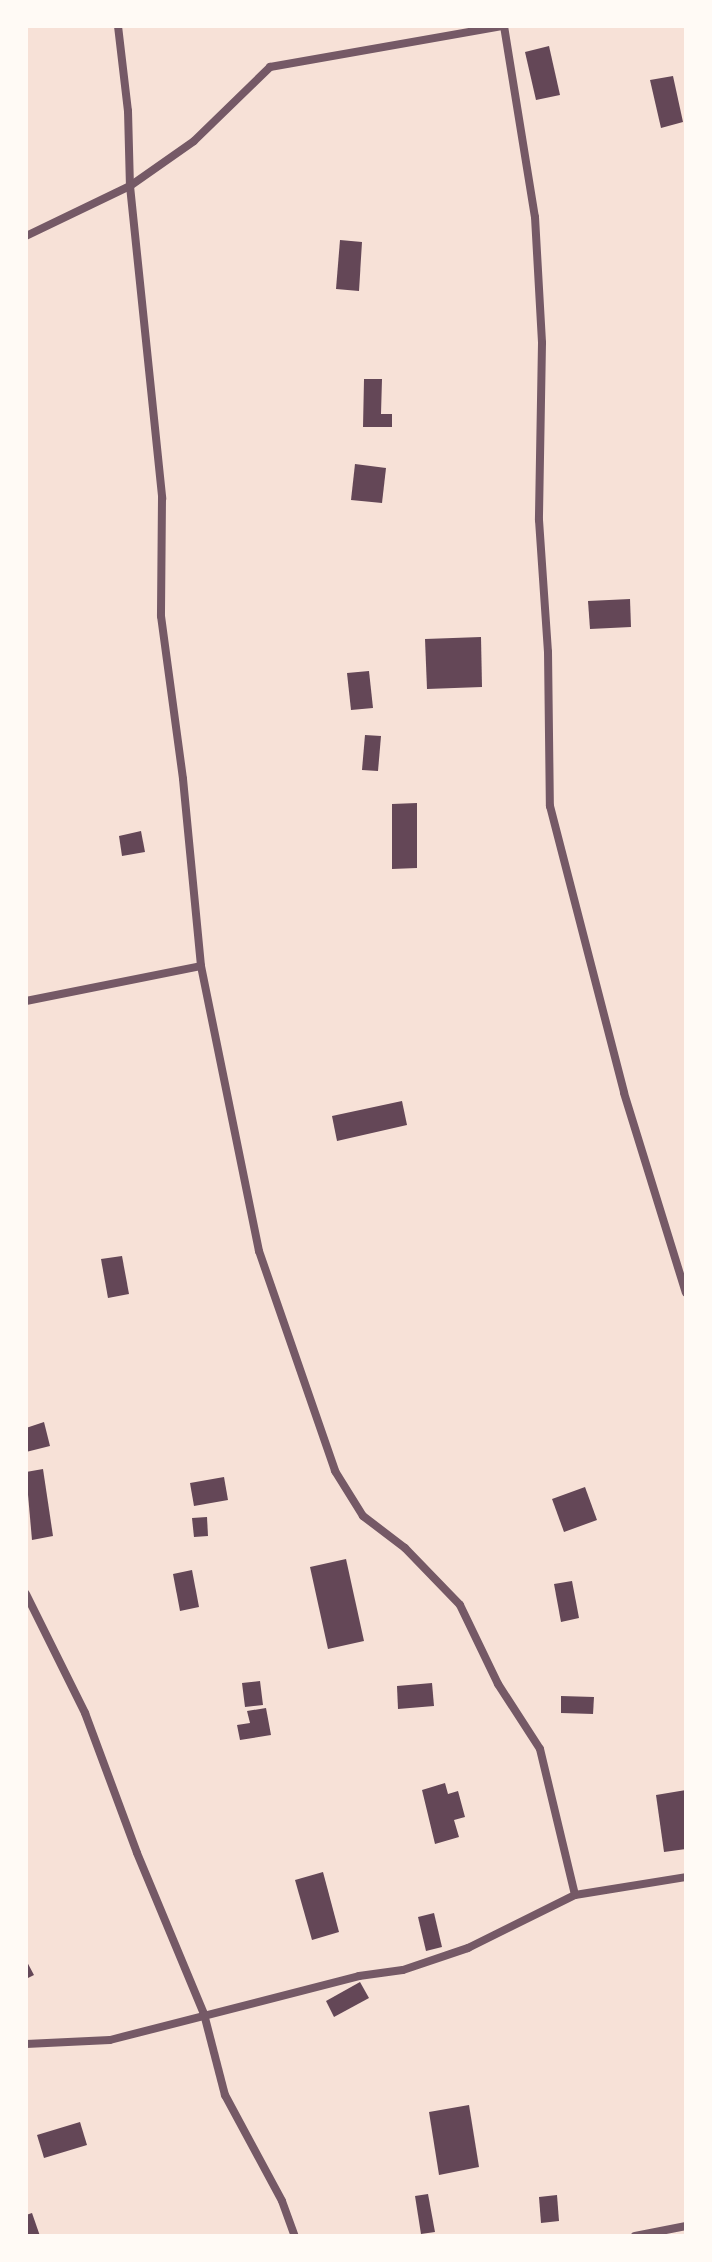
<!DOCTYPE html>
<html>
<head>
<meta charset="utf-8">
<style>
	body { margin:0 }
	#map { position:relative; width:712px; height:2262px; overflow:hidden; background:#f7e1d7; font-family:"Public Sans",sans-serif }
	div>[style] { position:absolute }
	.building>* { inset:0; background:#644757 }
	.minor>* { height:8px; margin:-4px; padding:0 4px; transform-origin:4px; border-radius:4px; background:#755966 }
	span { translate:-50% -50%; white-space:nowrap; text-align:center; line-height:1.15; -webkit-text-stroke:6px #fffaf5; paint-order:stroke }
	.frame { position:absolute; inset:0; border:28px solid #fffaf5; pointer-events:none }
</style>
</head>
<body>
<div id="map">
	<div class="building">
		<div style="clip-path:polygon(549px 46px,560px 95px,536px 100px,525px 52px)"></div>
		<div style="clip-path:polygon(673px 76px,683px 122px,661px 128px,650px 80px)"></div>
		<div style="clip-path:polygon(340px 240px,362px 242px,359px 291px,336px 289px)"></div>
		<div style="clip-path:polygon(364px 379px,382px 379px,381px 414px,392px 414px,392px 427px,363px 427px)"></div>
		<div style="clip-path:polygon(355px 464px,386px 468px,382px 503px,351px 500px)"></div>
		<div style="clip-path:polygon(630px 599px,631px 627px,590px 629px,588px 601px)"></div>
		<div style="clip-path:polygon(481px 637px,482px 687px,427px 689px,425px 639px)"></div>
		<div style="clip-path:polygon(369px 671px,373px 708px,351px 710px,347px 673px)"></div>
		<div style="clip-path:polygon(365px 735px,381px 736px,378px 771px,362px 770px)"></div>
		<div style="clip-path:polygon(417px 803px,417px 868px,392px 869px,392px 804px)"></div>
		<div style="clip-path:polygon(141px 831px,145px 852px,122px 856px,119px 836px)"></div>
		<div style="clip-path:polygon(402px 1101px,407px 1125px,337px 1141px,332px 1116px)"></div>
		<div style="clip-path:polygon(122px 1256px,129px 1294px,108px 1298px,101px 1259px)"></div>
		<div style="clip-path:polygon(44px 1422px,50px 1446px,26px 1452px,26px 1428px)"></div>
		<div style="clip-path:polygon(43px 1469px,53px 1536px,32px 1540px,26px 1472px)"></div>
		<div style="clip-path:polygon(224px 1477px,228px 1500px,194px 1506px,190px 1483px)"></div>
		<div style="clip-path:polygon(585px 1487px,597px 1520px,564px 1532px,552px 1499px)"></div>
		<div style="clip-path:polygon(207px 1517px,208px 1536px,194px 1537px,192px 1518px)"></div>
		<div style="clip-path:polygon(346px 1559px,364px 1641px,328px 1649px,310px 1567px)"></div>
		<div style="clip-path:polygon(192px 1570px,199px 1607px,180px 1611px,173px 1574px)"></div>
		<div style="clip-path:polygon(572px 1581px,579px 1618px,561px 1622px,554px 1584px)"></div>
		<div style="clip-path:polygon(260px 1681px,263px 1705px,245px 1707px,242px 1683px)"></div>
		<div style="clip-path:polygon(432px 1683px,434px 1706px,398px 1709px,397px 1686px)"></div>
		<div style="clip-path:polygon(561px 1696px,594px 1697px,593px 1714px,561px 1713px)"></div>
		<div style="clip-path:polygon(266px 1708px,271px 1735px,240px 1740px,237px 1725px,250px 1723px,247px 1711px)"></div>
		<div style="clip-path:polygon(445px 1783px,448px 1794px,458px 1791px,465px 1817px,454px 1820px,459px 1837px,435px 1844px,422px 1790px)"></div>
		<div style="clip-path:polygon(686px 1790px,686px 1849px,664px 1852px,656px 1795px)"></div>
		<div style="clip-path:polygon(323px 1872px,339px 1932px,312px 1940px,295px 1880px)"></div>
		<div style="clip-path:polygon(434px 1913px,442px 1947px,426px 1951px,418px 1917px)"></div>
		<div style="clip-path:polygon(26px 1960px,34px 1975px,26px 1979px)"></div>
		<div style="clip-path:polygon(360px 1982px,369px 1998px,334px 2017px,326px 2001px)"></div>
		<div style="clip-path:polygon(469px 2105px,479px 2167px,439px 2175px,429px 2112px)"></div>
		<div style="clip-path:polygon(80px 2122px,87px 2145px,44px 2158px,37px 2135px)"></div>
		<div style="clip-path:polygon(428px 2194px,435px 2232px,421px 2234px,415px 2196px)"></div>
		<div style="clip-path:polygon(557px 2195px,559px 2221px,541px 2223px,539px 2197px)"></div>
		<div style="clip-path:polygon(32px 2213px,40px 2236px,26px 2236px,26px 2215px)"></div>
	</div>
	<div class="minor">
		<div style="left:118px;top:26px;width:86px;rotate:83.3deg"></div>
		<div style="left:128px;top:111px;width:75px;rotate:88.5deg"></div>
		<div style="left:130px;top:186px;width:314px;rotate:84.1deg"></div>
		<div style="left:162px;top:498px;width:118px;rotate:90.5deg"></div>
		<div style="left:161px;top:616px;width:164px;rotate:82.3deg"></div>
		<div style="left:183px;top:779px;width:188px;rotate:84.5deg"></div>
		<div style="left:201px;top:966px;width:291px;rotate:78.5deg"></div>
		<div style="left:259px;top:1251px;width:233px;rotate:70.9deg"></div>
		<div style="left:335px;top:1471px;width:53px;rotate:58.1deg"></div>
		<div style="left:363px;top:1516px;width:53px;rotate:37.3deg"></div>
		<div style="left:405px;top:1548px;width:79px;rotate:46deg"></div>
		<div style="left:460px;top:1605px;width:88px;rotate:64.3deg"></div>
		<div style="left:498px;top:1684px;width:77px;rotate:57.1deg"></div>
		<div style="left:540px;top:1749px;width:150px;rotate:76.5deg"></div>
		<div style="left:504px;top:26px;width:193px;rotate:80.8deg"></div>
		<div style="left:535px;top:217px;width:126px;rotate:86.8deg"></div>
		<div style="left:542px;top:343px;width:177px;rotate:91deg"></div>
		<div style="left:539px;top:520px;width:132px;rotate:86.1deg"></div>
		<div style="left:548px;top:652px;width:154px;rotate:89.3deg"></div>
		<div style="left:550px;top:806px;width:296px;rotate:75.5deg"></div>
		<div style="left:624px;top:1093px;width:209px;rotate:72.8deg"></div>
		<div style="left:26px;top:236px;width:115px;rotate:-25.7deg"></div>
		<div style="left:130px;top:186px;width:78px;rotate:-35.1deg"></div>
		<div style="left:194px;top:141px;width:106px;rotate:-44.2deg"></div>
		<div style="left:270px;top:67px;width:237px;rotate:-10deg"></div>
		<div style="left:26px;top:1001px;width:178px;rotate:-11.3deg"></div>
		<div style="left:26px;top:1594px;width:133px;rotate:63.6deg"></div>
		<div style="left:85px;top:1713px;width:149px;rotate:69.6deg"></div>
		<div style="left:137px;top:1853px;width:174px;rotate:67.4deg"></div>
		<div style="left:204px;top:2014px;width:84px;rotate:75.5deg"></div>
		<div style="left:225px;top:2095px;width:120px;rotate:61.7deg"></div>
		<div style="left:282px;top:2201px;width:37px;rotate:70deg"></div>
		<div style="left:26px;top:2044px;width:84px;rotate:-2.7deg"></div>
		<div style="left:110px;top:2040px;width:257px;rotate:-14.4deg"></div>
		<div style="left:359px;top:1976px;width:44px;rotate:-7.8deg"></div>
		<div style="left:403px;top:1970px;width:69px;rotate:-18.7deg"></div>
		<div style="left:468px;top:1948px;width:119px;rotate:-26.4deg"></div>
		<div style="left:575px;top:1895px;width:112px;rotate:-9.2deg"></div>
		<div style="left:635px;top:2236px;width:52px;rotate:-11.1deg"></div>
	</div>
	<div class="frame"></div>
</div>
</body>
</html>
